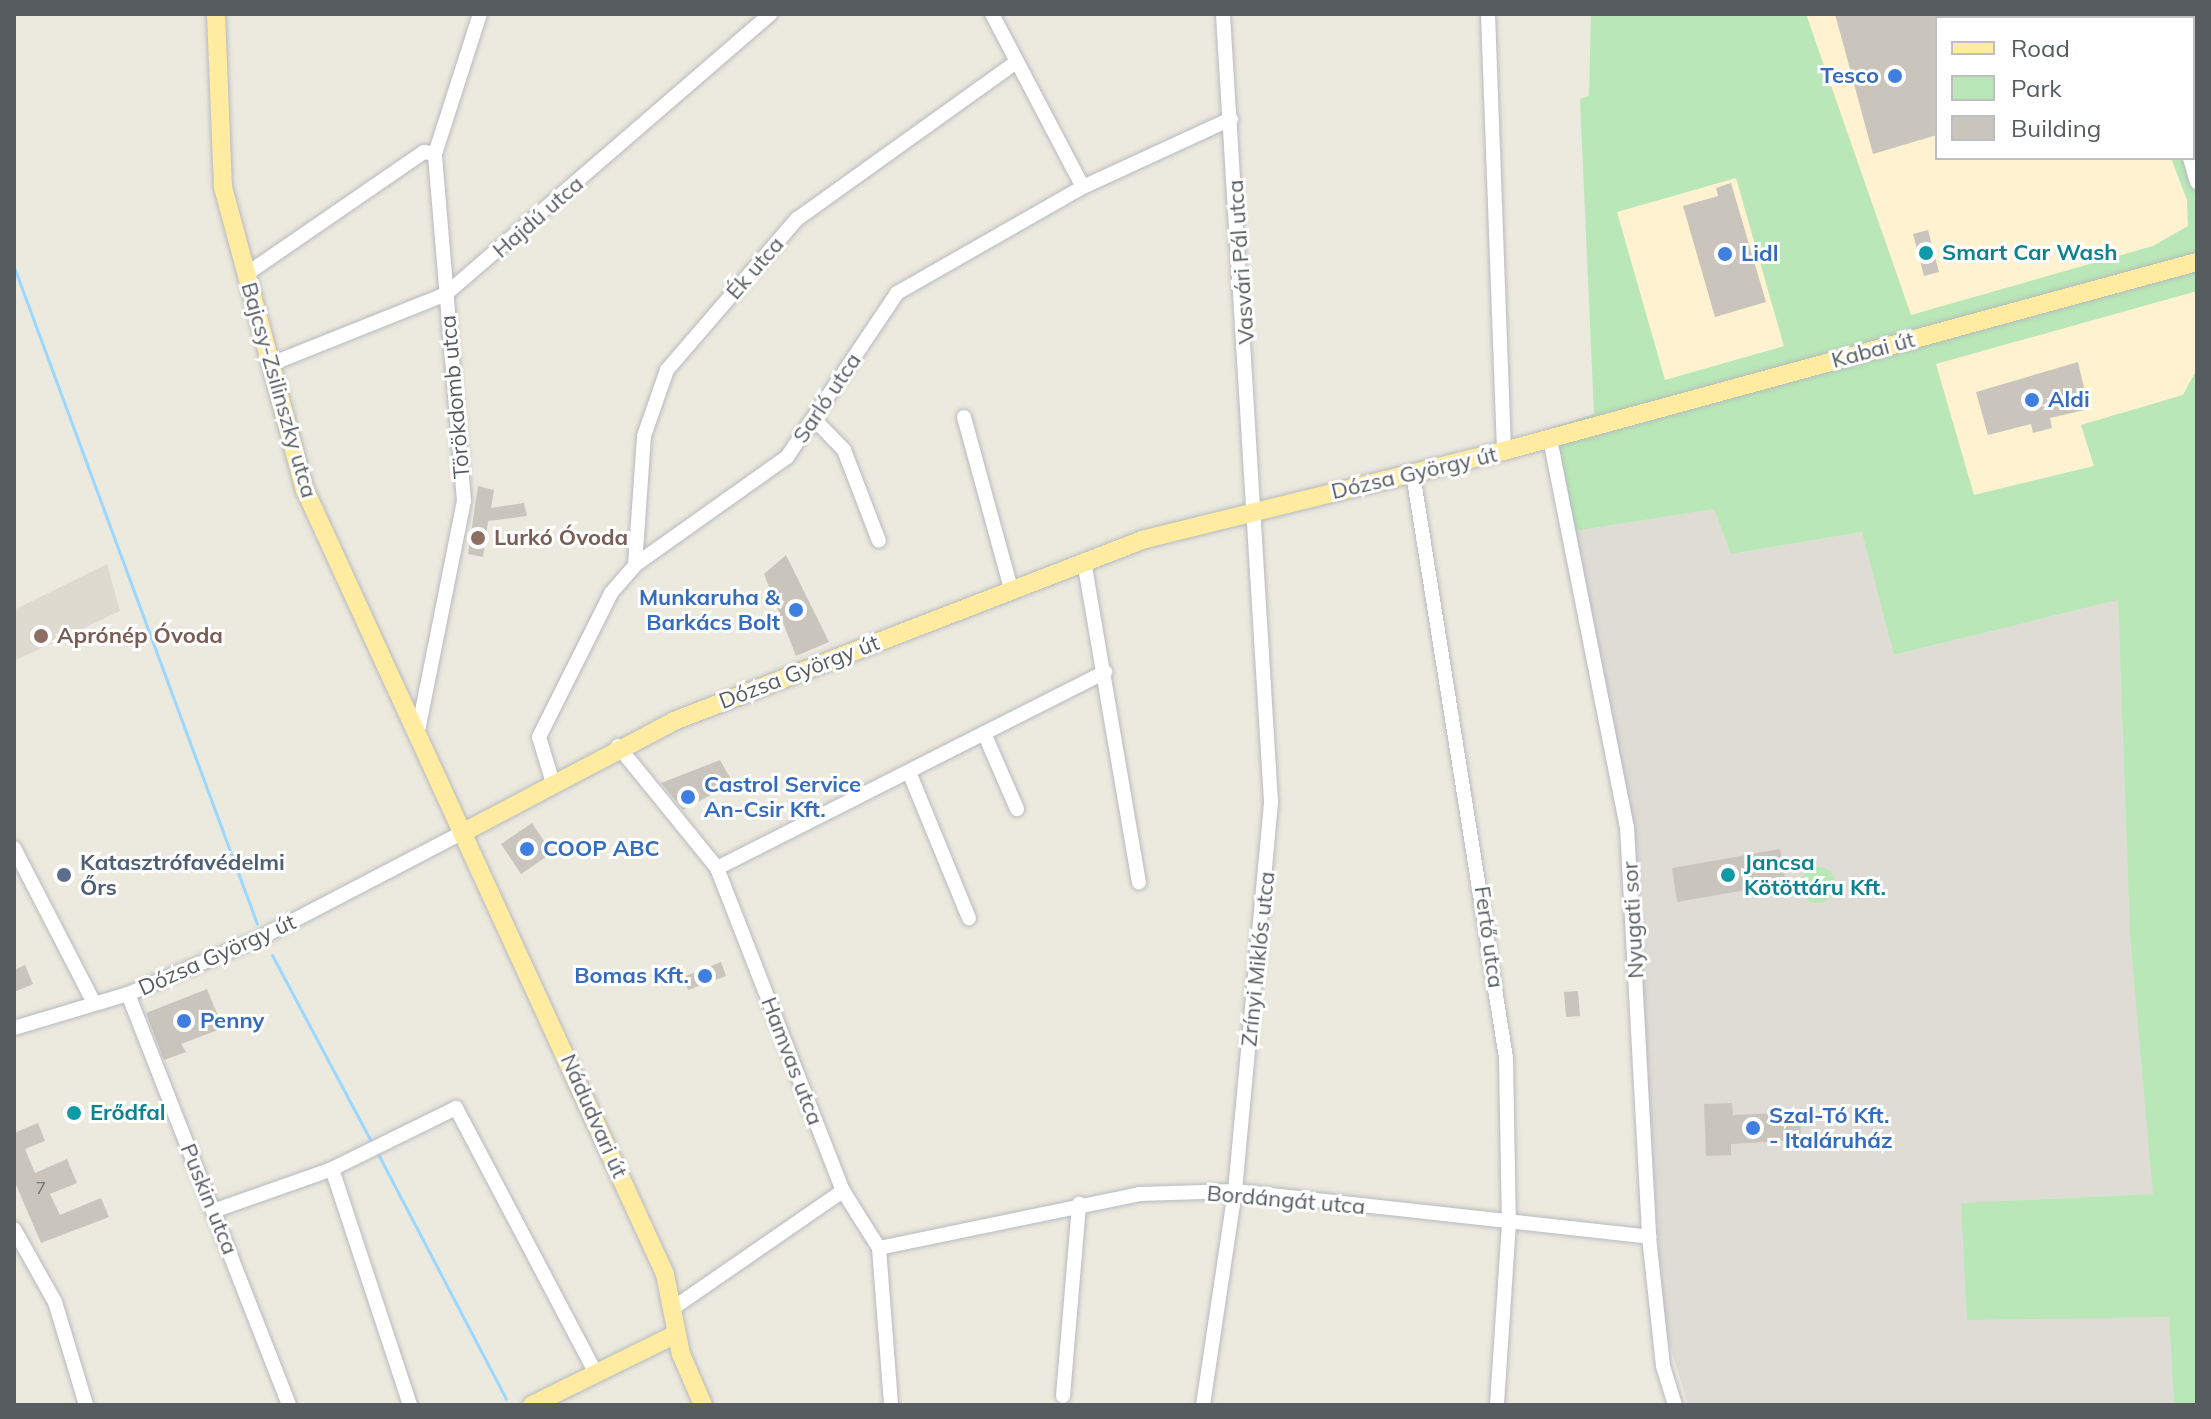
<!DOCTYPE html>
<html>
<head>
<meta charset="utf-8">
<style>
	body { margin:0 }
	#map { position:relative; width:2211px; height:1419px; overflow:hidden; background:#ece9de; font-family:Mulish,sans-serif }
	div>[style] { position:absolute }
	.commercial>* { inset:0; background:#fff2d0 }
	.industrial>* { inset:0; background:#dfdcd6 }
	.education>* { inset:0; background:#dfdacf }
	.green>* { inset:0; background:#b9e7b7 }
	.round { border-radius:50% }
	.stream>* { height:3px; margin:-1.5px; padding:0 1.5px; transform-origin:1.5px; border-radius:1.5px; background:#9bd8ff }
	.building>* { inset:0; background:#c9c5bd }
	.roads { filter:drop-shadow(0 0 2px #b6babf) drop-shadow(0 0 2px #b6babf) }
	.minor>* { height:14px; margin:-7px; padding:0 7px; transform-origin:7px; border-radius:7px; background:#fff }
	.major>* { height:18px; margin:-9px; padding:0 9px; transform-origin:9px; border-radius:9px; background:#ffeca0 }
	.dots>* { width:22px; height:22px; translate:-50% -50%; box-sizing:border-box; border:4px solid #fff; border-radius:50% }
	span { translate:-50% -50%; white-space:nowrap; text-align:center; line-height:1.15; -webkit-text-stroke:6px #fff; paint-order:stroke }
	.number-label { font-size:18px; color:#747678 }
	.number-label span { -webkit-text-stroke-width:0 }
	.shop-label { font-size:22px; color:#366cbe; font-weight:700 }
	.right { translate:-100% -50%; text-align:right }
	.left { translate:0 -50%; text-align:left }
	.street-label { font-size:22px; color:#575c61 }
	.culture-label { font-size:22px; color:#0d838f; font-weight:700 }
	.education-label { font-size:22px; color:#785e54; font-weight:700 }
	.service-label { font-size:22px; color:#4e5e75; font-weight:700 }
	.frame { position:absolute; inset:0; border:16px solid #575c61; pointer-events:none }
	.legend { position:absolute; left:1935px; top:16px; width:260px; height:144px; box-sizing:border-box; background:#fff; border:2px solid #bcbec0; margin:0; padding:10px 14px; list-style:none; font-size:24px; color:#575c61 }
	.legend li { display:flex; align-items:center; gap:16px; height:40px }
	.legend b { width:40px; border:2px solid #bcbec0 }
</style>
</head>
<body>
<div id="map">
	<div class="commercial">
		<div style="clip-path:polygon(1806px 14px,2097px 14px,1937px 18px,1937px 158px,2171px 158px,2187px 200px,2188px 226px,2153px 246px,1911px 315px)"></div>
		<div style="clip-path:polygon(1736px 178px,1784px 347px,1665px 380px,1616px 212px)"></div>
		<div style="clip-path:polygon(2197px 291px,2197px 369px,2183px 395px,2081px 425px,2094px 466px,1973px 495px,1935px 363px)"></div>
	</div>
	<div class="industrial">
		<div style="clip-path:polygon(1714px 509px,1732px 554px,1863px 532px,1895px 655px,2118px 600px,2130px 936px,2154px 1194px,1962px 1203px,1967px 1319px,2169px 1317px,2174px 1405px,1688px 1405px,1666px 1332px,1661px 1280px,1629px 805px,1574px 531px)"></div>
	</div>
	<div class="education">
		<div style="clip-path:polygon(107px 564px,120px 611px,14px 661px,14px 610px)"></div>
	</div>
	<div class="green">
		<div style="clip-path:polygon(evenodd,1591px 14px,1806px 14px,1911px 315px,2153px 246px,2188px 226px,2187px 200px,2171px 158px,2193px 158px,2193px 18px,2097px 14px,2197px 14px,2197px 291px,1936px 364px,1974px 495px,2094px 466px,2081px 425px,2183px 395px,2197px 369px,2197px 1405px,2174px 1405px,2169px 1317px,1967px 1320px,1961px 1203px,2153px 1194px,2130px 936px,2118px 600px,1894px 655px,1862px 532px,1731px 554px,1714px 509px,1574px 531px,1554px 427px,1594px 414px,1580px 99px,1589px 96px,1591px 14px,1736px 178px,1784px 346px,1665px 380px,1617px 212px,1736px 178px)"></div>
		<div class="round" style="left:1800px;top:867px;width:36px;height:36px"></div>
	</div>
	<div class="stream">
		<div style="left:14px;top:267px;width:700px;rotate:69.7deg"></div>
		<div style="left:272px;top:955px;width:211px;rotate:62deg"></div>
		<div style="left:378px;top:1154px;width:276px;rotate:62.4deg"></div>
	</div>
	<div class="building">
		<div style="clip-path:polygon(1835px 14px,1937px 14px,1937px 135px,1873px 154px)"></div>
		<div style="clip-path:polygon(1731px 183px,1766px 302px,1715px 317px,1683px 206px,1718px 196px,1716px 188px)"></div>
		<div style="clip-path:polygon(1928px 230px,1939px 272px,1924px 276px,1913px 234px)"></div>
		<div style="clip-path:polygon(2078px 362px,2089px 409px,2050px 418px,2052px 428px,2033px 433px,2031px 424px,1988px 435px,1976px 392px)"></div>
		<div style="clip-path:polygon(478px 486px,494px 490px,491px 508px,524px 503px,527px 516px,488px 521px,483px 557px,468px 554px)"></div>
		<div style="clip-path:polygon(786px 555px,829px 642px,796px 656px,764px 574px)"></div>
		<div style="clip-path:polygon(720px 760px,733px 783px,683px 810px,661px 783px)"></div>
		<div style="clip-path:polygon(532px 823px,552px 853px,521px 874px,501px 844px)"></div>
		<div style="clip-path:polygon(1780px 849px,1786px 883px,1677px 902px,1672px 868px)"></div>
		<div style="clip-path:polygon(721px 962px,726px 976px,688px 990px,683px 977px)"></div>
		<div style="clip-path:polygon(25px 965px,33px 984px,14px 992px,14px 970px)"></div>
		<div style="clip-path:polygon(207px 989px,223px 1028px,181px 1044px,186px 1052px,164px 1060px,146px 1013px)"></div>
		<div style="clip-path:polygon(1578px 991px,1580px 1016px,1566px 1017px,1564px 992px)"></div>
		<div style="clip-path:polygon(1732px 1103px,1733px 1115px,1800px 1112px,1801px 1140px,1731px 1144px,1731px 1155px,1706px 1156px,1704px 1104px)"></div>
		<div style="clip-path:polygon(38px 1123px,45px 1141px,25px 1149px,35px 1173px,67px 1159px,77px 1183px,50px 1194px,60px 1215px,101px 1198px,109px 1217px,41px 1243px,14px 1180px,14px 1133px)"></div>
	</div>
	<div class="roads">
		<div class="minor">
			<div style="left:992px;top:14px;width:195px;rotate:62.3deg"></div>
			<div style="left:1488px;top:14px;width:437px;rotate:87.9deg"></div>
			<div style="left:2190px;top:158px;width:25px;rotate:74deg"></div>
			<div style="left:245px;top:275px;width:217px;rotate:-34.5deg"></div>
			<div style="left:424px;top:152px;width:11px;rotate:10deg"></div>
			<div style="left:271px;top:364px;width:188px;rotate:-21.8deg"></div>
			<div style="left:446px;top:294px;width:428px;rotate:-40.8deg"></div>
			<div style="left:964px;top:417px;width:178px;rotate:74.7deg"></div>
			<div style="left:815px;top:420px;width:42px;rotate:46deg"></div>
			<div style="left:844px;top:450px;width:97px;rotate:69deg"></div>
			<div style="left:1550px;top:439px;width:396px;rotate:78.8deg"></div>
			<div style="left:1627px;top:827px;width:411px;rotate:86.9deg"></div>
			<div style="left:1649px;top:1237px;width:130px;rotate:83.8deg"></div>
			<div style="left:1663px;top:1366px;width:41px;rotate:72.9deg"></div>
			<div style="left:1413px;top:474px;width:591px;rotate:80.95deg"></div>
			<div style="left:1506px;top:1058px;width:165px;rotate:89deg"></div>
			<div style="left:1509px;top:1223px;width:182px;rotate:93.8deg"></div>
			<div style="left:1084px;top:561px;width:326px;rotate:80.3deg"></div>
			<div style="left:635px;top:565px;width:129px;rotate:-86deg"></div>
			<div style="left:644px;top:436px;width:70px;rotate:-70.8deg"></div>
			<div style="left:667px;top:370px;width:199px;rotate:-49.3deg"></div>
			<div style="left:797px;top:219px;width:269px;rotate:-35.6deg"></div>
			<div style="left:418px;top:731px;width:235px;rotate:-78.7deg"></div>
			<div style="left:464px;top:501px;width:348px;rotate:-94.8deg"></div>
			<div style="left:435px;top:154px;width:147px;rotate:-72.2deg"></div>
			<div style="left:984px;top:733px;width:83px;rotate:66.5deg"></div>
			<div style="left:618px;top:746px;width:157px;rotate:50.9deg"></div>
			<div style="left:717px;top:868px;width:347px;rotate:68.7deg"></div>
			<div style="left:843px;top:1191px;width:67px;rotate:57.7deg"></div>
			<div style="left:879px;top:1248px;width:157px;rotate:85.6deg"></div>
			<div style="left:909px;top:772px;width:158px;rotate:67.7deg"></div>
			<div style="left:553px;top:783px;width:48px;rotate:-106.9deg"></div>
			<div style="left:539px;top:737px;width:161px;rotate:-63.4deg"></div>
			<div style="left:611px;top:593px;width:37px;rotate:-49deg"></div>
			<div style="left:635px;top:565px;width:186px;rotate:-35.4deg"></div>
			<div style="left:787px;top:457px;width:197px;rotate:-56.1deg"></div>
			<div style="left:897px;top:293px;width:214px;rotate:-29.7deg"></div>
			<div style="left:1083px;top:187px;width:163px;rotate:-24.7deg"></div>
			<div style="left:14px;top:848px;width:172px;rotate:62.7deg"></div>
			<div style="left:717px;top:868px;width:435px;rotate:-26.8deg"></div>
			<div style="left:128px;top:994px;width:441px;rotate:68.6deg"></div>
			<div style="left:14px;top:1028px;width:119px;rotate:-16.6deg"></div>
			<div style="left:128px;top:994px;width:141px;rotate:-22.9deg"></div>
			<div style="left:258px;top:939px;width:230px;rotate:-27.5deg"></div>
			<div style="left:332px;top:1169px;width:249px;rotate:71.7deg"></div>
			<div style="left:213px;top:1211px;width:126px;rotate:-19.4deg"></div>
			<div style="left:332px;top:1169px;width:138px;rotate:-26.2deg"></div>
			<div style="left:456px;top:1108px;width:298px;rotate:62.2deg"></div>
			<div style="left:14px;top:1229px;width:84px;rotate:60.7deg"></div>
			<div style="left:55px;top:1302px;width:108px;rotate:73.2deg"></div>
			<div style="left:879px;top:1248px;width:266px;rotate:-11.7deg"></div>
			<div style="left:1139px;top:1194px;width:96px;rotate:-1.8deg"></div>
			<div style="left:1235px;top:1191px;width:417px;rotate:6.3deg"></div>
			<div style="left:676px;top:1306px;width:203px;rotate:-34.6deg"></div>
			<div style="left:1063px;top:1396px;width:193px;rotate:-85.2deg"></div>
			<div style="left:1203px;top:1405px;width:216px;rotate:-81.5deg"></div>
			<div style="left:1235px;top:1191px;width:391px;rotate:-84.7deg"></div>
			<div style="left:1271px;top:802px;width:789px;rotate:-93.49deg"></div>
		</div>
		<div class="major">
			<div style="left:216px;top:14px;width:173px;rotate:87.7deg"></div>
			<div style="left:223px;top:187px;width:314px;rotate:74.9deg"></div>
			<div style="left:305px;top:490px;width:863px;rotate:65.34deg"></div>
			<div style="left:665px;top:1274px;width:82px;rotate:78.7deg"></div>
			<div style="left:681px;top:1354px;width:56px;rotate:66.7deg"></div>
			<div style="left:462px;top:833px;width:240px;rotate:-27.8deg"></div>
			<div style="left:674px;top:721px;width:505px;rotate:-21.13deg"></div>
			<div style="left:1145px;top:539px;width:370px;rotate:-13.8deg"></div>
			<div style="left:1504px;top:451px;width:718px;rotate:-15.26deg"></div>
			<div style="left:532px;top:1405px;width:161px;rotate:-26.2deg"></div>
		</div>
	</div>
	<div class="dots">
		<div style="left:1895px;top:76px;background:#3f7fe0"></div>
		<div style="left:1926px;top:253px;background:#0f9aa8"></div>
		<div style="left:1725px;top:254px;background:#3f7fe0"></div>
		<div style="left:2032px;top:400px;background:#3f7fe0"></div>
		<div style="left:478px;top:538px;background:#8d6e63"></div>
		<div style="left:796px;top:610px;background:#3f7fe0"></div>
		<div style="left:41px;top:636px;background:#8d6e63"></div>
		<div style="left:688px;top:797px;background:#3f7fe0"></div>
		<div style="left:527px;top:849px;background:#3f7fe0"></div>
		<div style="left:64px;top:875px;background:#5c6f8a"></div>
		<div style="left:1728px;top:875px;background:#0f9aa8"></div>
		<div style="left:705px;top:976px;background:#3f7fe0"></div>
		<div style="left:184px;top:1021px;background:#3f7fe0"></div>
		<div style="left:74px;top:1113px;background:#0f9aa8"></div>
		<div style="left:1753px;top:1128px;background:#3f7fe0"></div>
	</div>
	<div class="number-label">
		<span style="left:41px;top:1188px">7</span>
	</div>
	<div class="shop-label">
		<span class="right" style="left:1879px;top:76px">Tesco</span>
		<span class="left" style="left:1741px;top:254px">Lidl</span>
		<span class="left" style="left:2048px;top:400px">Aldi</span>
		<span class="right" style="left:780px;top:610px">Munkaruha &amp;<br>Barkács Bolt</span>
		<span class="left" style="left:704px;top:797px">Castrol Service<br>An-Csir Kft.</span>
		<span class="left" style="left:543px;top:849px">COOP ABC</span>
		<span class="right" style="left:689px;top:976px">Bomas Kft.</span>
		<span class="left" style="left:200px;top:1021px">Penny</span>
		<span class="left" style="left:1769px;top:1128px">Szal-Tó Kft.<br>- Italáruház</span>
	</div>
	<div class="street-label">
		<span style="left:538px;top:217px;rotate:-41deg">Hajdú utca</span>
		<span style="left:1241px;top:262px;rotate:-94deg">Vasvári Pál utca</span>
		<span style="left:755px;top:268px;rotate:-49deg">Ék utca</span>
		<span style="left:1873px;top:350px;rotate:-15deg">Kabai út</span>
		<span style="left:279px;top:390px;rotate:74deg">Bajcsy-Zsilinszky utca</span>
		<span style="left:455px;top:397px;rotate:-95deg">Törökdomb utca</span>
		<span style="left:827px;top:398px;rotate:-56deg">Sarló utca</span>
		<span style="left:1414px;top:473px;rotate:-13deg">Dózsa György út</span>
		<span style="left:799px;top:672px;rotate:-21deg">Dózsa György út</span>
		<span style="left:1633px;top:920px;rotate:-93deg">Nyugati sor</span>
		<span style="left:1489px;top:937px;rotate:82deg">Fertő utca</span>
		<span style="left:217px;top:955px;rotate:-24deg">Dózsa György út</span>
		<span style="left:1258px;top:959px;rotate:-84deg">Zrínyi Miklós utca</span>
		<span style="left:792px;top:1061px;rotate:69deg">Hamvas utca</span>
		<span style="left:594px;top:1116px;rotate:66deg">Nádudvari út</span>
		<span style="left:209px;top:1199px;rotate:68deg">Puskin utca</span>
		<span style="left:1286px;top:1200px;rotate:5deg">Bordángát utca</span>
	</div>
	<div class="culture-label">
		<span class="left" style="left:1942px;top:253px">Smart Car Wash</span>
		<span class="left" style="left:1744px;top:875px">Jancsa<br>Kötöttáru Kft.</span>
		<span class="left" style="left:90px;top:1113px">Erődfal</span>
	</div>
	<div class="education-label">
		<span class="left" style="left:494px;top:538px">Lurkó Óvoda</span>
		<span class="left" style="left:57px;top:636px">Aprónép Óvoda</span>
	</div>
	<div class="service-label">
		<span class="left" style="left:80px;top:875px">Katasztrófavédelmi<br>Őrs</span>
	</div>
	<div class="frame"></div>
	<ul class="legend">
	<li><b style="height:10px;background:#ffeca0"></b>Road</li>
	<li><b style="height:22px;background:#b9e7b7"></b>Park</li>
	<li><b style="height:22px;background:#c9c5bd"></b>Building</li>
	</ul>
</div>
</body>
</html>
